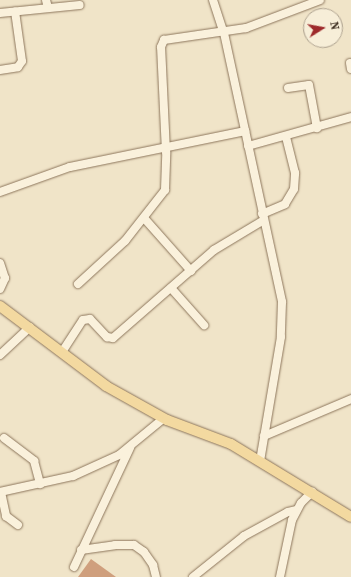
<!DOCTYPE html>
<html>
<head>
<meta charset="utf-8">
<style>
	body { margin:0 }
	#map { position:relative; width:351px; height:577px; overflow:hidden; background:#f0e4c8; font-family:"Source Serif 4",serif }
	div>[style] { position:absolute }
	.building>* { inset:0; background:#cf9f7d }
	.roads { filter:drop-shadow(0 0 1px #8d765c) drop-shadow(0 0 1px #8d765c) }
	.minor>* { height:8px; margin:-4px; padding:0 4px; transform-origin:4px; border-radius:4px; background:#faf1dc }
	.major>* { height:10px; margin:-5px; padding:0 5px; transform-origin:5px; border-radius:5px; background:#f3d9a0 }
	span { translate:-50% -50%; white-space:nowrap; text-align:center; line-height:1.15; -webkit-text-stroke:4px #f7eed8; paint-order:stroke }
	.north { position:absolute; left:303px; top:8px; width:40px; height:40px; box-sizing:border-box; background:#f7eed8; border:1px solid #ada18e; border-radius:50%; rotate:79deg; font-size:11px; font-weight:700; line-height:16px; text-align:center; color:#3d2e20 }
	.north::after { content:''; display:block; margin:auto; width:14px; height:18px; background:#9e2a2b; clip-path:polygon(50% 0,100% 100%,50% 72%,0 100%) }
</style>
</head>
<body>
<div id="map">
	<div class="building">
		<div style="clip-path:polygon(91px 559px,116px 577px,78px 577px)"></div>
	</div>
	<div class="roads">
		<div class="minor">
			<div style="left:46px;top:0;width:8px;rotate:76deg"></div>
			<div style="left:213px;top:0;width:35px;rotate:72deg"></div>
			<div style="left:224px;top:33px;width:275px;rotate:77.8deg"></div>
			<div style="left:282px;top:302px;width:35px;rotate:92deg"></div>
			<div style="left:281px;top:337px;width:126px;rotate:99.6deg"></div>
			<div style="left:0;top:13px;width:80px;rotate:-5.7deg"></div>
			<div style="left:350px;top:63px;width:6px;rotate:81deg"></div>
			<div style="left:0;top:70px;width:18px;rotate:-9deg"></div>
			<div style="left:18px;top:67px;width:7px;rotate:-56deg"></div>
			<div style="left:22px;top:61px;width:50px;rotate:-98deg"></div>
			<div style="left:288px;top:88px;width:21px;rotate:-8deg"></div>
			<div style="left:309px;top:85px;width:44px;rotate:79.5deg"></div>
			<div style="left:248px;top:146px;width:107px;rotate:-15.7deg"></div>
			<div style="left:0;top:192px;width:74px;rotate:-19.7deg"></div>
			<div style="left:70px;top:167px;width:179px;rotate:-11.6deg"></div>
			<div style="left:262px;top:214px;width:25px;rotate:-23deg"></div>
			<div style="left:285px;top:204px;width:17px;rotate:-59deg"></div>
			<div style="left:294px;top:189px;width:16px;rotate:-86deg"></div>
			<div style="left:295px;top:173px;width:37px;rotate:-104deg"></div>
			<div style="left:144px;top:218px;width:71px;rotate:48.4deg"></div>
			<div style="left:0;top:263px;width:16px;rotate:72deg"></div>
			<div style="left:5px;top:278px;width:12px;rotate:114deg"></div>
			<div style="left:78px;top:284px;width:64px;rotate:-42.5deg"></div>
			<div style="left:125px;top:241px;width:65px;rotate:-51.9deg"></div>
			<div style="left:165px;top:190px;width:38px;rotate:-88deg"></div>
			<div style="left:166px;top:152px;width:105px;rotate:-92.7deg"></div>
			<div style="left:161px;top:47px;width:8px;rotate:-67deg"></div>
			<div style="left:164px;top:40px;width:83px;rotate:-8.3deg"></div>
			<div style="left:246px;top:28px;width:79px;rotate:-20.7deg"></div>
			<div style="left:171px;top:288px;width:50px;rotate:48.3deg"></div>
			<div style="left:62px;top:352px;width:38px;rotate:-57deg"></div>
			<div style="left:83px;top:320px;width:7px;rotate:-8deg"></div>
			<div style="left:90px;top:319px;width:25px;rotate:47deg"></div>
			<div style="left:107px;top:337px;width:6px;rotate:9deg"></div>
			<div style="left:113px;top:338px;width:134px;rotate:-41.1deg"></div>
			<div style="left:214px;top:250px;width:58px;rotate:-31deg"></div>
			<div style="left:0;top:355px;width:41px;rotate:-43deg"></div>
			<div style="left:264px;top:436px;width:95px;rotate:-23deg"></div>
			<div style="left:4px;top:438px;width:38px;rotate:37deg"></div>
			<div style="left:34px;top:461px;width:24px;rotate:75deg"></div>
			<div style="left:0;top:492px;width:75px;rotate:-12.4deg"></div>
			<div style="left:73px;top:476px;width:51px;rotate:-24.5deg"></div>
			<div style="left:119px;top:455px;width:58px;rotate:-39.4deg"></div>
			<div style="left:1px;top:492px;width:25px;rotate:78deg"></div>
			<div style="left:6px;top:516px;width:15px;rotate:37deg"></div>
			<div style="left:81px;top:550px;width:34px;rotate:-8deg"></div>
			<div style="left:115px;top:545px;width:19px"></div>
			<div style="left:134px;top:545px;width:12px;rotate:35deg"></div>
			<div style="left:144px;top:552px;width:16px;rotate:55deg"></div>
			<div style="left:153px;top:565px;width:12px;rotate:76deg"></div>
			<div style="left:74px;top:567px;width:132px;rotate:-64.8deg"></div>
			<div style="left:193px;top:577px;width:65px;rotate:-38.8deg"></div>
			<div style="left:244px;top:536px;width:50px;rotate:-28.6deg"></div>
			<div style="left:288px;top:512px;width:8px;rotate:-14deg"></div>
			<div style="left:280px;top:577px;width:58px;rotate:-78.1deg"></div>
			<div style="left:292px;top:520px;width:19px;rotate:-62deg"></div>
			<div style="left:301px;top:503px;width:16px;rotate:-45deg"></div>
		</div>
		<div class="major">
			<div style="left:0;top:306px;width:133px;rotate:37deg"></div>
			<div style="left:106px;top:386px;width:70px;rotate:29.1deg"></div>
			<div style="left:167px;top:420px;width:68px;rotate:20.6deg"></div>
			<div style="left:231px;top:444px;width:140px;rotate:31.3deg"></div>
		</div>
	</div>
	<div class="north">N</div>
</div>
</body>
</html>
